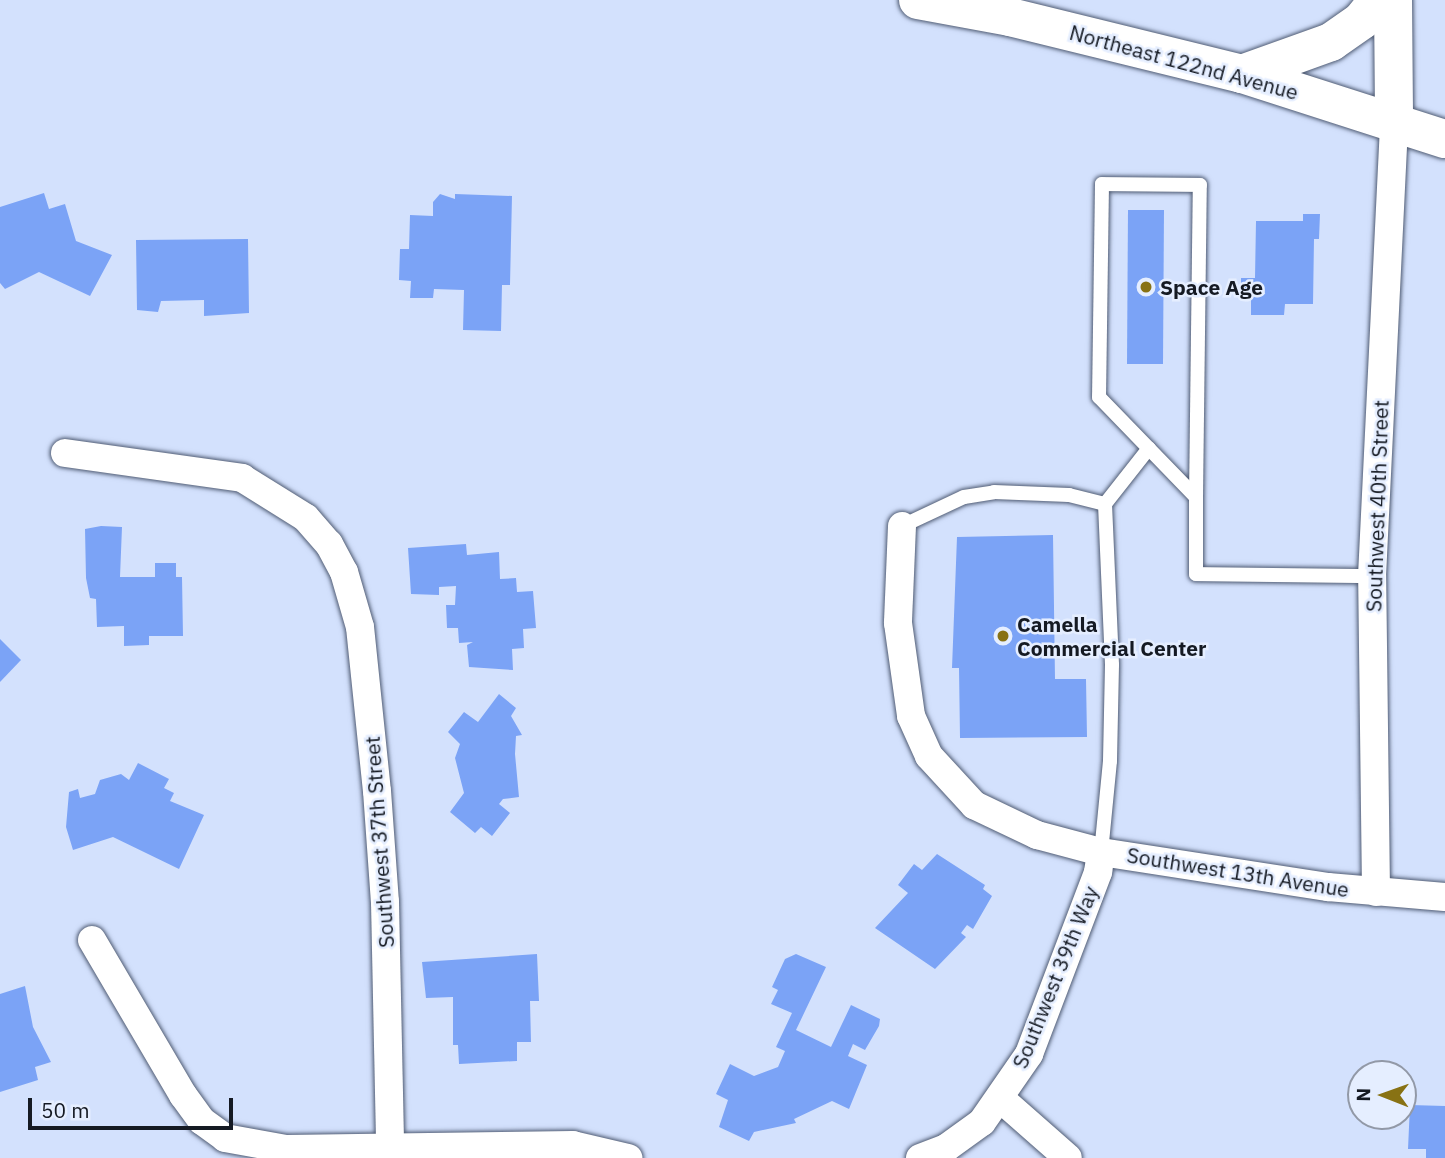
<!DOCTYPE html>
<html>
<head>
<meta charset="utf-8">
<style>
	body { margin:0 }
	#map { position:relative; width:1445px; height:1158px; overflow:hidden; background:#d3e1fd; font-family:"IBM Plex Sans",sans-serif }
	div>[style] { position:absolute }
	.building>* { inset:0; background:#7ba3f6 }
	.roads { filter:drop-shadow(0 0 2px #505c74) drop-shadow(0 0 2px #505c74) }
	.service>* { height:14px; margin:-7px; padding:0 7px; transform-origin:7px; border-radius:7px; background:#fff }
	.minor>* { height:28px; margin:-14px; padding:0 14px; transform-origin:14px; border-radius:14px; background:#fff }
	.secondary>* { height:38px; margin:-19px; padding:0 19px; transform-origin:19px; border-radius:19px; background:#fff }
	.trunk>* { height:38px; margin:-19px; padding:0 19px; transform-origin:19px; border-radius:19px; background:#fff }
	.dots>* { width:19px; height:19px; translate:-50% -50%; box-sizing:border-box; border:4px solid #e5eeff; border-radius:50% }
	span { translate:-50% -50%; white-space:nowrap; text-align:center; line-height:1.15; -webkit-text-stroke:5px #e5eeff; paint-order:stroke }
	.street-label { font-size:21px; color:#151a23 }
	.poi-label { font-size:21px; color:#151a23; font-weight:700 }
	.left { translate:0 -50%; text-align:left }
	.north { position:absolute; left:1347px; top:1060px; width:70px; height:70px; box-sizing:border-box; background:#e5eeff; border:2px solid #9299a7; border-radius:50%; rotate:271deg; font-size:19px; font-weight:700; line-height:28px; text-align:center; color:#151a23 }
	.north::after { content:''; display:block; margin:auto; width:24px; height:32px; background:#887214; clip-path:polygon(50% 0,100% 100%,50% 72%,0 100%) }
	.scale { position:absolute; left:28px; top:1098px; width:205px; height:32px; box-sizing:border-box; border:4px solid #151a23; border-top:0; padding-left:9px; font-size:21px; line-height:24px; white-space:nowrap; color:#151a23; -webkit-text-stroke:5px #e5eeff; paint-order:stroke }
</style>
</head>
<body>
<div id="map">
	<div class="building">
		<div style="clip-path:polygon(44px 193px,49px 209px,65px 204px,76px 241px,112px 255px,90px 296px,39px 272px,5px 289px,0 283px,0 207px)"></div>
		<div style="clip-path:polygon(440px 194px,455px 199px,455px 194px,512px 196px,510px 285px,502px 285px,501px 331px,463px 330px,464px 290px,434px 289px,433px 298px,410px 298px,411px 281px,399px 280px,400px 249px,409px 249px,410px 215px,433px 216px,433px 202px)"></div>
		<div style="clip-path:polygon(1128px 210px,1164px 210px,1163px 364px,1127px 364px)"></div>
		<div style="clip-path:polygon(1303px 214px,1320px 214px,1319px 239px,1314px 239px,1313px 304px,1285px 304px,1284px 315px,1251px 315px,1251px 297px,1241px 296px,1241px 278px,1255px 278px,1256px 221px,1303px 221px)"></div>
		<div style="clip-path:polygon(248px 239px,249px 313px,204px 316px,204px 300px,161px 301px,158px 312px,137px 310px,136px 240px)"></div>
		<div style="clip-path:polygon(101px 526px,122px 527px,120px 577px,155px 577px,155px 563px,176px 563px,176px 577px,182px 577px,183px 636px,149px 636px,149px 645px,124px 646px,124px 626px,97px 627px,96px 599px,90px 598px,86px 578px,85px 529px)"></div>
		<div style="clip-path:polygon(1053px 535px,1055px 679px,1086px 679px,1087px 737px,960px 738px,959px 668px,952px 668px,957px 537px)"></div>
		<div style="clip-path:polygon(466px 544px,467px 555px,499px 552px,500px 579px,516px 578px,517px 592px,533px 591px,536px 628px,523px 629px,524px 648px,512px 649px,513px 670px,469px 667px,467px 645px,473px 642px,459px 643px,458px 628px,447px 628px,446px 605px,455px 605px,456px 586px,439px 587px,439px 595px,411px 594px,408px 548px)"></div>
		<div style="clip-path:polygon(0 639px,21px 660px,0 682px)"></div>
		<div style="clip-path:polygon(499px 694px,516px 708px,511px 716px,522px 735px,516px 736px,515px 754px,519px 797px,503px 799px,499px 804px,510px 813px,492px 836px,481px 827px,475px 833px,450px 812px,464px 793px,455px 758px,460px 744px,448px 732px,464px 712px,478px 722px)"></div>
		<div style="clip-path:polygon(138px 763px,169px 779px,164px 788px,174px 793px,170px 801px,204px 815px,179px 869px,113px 837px,73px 850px,66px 827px,69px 792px,78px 789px,80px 798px,95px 794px,100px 780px,121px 774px,129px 780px)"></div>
		<div style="clip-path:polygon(937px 854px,985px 885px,983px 889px,992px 896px,973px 929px,967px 925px,961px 933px,966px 937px,935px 969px,875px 928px,908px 893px,898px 885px,914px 864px,922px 870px)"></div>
		<div style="clip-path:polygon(537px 954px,539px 1001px,530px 1001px,531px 1042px,517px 1042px,517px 1061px,459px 1064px,458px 1045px,453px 1045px,453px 997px,426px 998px,422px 962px)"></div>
		<div style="clip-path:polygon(796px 954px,826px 967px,796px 1030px,831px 1047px,851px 1005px,880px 1019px,879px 1026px,865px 1050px,853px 1044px,848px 1056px,867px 1065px,849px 1109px,832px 1101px,794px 1119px,796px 1123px,754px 1132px,749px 1141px,719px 1127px,728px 1100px,716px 1094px,730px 1064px,754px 1076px,778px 1067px,785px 1051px,776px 1047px,792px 1013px,771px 1004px,778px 990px,772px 987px,785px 959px)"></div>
		<div style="clip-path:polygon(25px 986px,33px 1027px,51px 1062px,35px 1067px,38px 1080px,0 1092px,0 994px)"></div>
		<div style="clip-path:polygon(1410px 1105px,1445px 1106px,1445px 1158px,1426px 1158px,1426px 1149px,1408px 1149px)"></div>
	</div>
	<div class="roads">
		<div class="service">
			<div style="left:1196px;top:497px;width:312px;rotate:-89.3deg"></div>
			<div style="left:1200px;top:185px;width:98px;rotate:-179.4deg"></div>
			<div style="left:1102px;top:184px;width:213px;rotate:90.8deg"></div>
			<div style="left:1099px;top:397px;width:139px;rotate:45.9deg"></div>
			<div style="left:1196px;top:497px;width:77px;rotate:90deg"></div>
			<div style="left:1196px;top:574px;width:176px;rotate:0.7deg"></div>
			<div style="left:1105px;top:504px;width:71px;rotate:-51.8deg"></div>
			<div style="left:902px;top:526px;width:68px;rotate:-25.1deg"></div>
			<div style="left:964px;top:497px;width:30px;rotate:-9deg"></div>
			<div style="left:994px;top:492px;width:75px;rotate:2.3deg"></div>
			<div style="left:1069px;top:495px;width:37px;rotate:14deg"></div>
			<div style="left:1105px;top:504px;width:161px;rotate:87.5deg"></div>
			<div style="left:1112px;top:665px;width:96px;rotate:91.2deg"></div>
			<div style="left:1110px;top:761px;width:91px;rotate:95.6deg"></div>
		</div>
		<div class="minor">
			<div style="left:65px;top:453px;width:179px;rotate:8deg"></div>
			<div style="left:242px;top:478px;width:75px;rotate:32deg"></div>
			<div style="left:306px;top:518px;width:35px;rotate:49deg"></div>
			<div style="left:329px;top:544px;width:32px;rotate:62deg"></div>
			<div style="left:344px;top:572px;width:57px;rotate:73.8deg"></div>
			<div style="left:360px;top:627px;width:165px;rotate:84.1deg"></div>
			<div style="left:377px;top:791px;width:111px;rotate:85.9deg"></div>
			<div style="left:385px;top:902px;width:245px;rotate:88.8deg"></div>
			<div style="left:902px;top:526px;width:97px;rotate:92.4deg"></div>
			<div style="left:898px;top:623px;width:94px;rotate:82deg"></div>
			<div style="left:911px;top:716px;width:44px;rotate:65.8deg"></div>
			<div style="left:929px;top:756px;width:67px;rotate:47.4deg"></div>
			<div style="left:974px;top:805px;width:70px;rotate:25.5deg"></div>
			<div style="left:1037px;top:835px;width:66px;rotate:14.9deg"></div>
			<div style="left:1101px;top:852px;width:230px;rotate:8.8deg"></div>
			<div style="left:1328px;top:887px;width:117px;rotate:4.9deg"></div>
			<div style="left:1376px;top:892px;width:316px;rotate:-90.7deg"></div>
			<div style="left:1372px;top:576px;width:457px;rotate:-87.2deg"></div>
			<div style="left:92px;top:940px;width:180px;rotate:59.6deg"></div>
			<div style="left:183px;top:1095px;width:32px;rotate:54deg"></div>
			<div style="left:202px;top:1121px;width:29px;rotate:36deg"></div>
			<div style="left:225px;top:1138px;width:62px;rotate:10.2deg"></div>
			<div style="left:286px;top:1149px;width:287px;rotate:-0.8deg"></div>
			<div style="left:573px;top:1145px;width:57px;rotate:13.3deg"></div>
			<div style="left:1001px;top:1099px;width:89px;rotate:41.4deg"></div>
			<div style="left:920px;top:1158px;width:28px;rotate:-21deg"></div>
			<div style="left:946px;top:1148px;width:44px;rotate:-35.8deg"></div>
			<div style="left:982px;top:1122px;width:83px;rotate:-55.3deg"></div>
			<div style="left:1029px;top:1054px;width:195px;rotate:-69.2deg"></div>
			<div style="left:1098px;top:872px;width:20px;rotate:-81deg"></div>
		</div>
		<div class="secondary">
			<div style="left:1393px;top:0;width:120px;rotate:89.5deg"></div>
		</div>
		<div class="trunk">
			<div style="left:918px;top:0;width:94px;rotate:10.5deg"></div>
			<div style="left:1010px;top:17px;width:239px;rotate:13.8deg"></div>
			<div style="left:1242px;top:74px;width:213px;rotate:17.8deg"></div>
			<div style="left:1242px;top:74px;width:95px;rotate:-19.8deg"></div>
			<div style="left:1331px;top:42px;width:38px;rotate:-35deg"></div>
			<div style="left:1362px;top:20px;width:26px;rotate:-51deg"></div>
		</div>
	</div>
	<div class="dots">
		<div style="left:1146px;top:287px;background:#887214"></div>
		<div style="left:1003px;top:636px;background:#887214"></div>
	</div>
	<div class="street-label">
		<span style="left:1184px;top:62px;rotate:15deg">Northeast 122nd Avenue</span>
		<span style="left:1377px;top:506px;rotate:-88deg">Southwest 40th Street</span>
		<span style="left:379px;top:842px;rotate:-94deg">Southwest 37th Street</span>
		<span style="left:1238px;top:872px;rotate:9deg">Southwest 13th Avenue</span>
		<span style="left:1055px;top:977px;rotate:-68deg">Southwest 39th Way</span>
	</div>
	<div class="poi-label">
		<span class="left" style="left:1160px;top:287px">Space Age</span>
		<span class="left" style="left:1017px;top:636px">Camella<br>Commercial Center</span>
	</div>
	<div class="north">N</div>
	<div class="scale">50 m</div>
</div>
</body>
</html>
